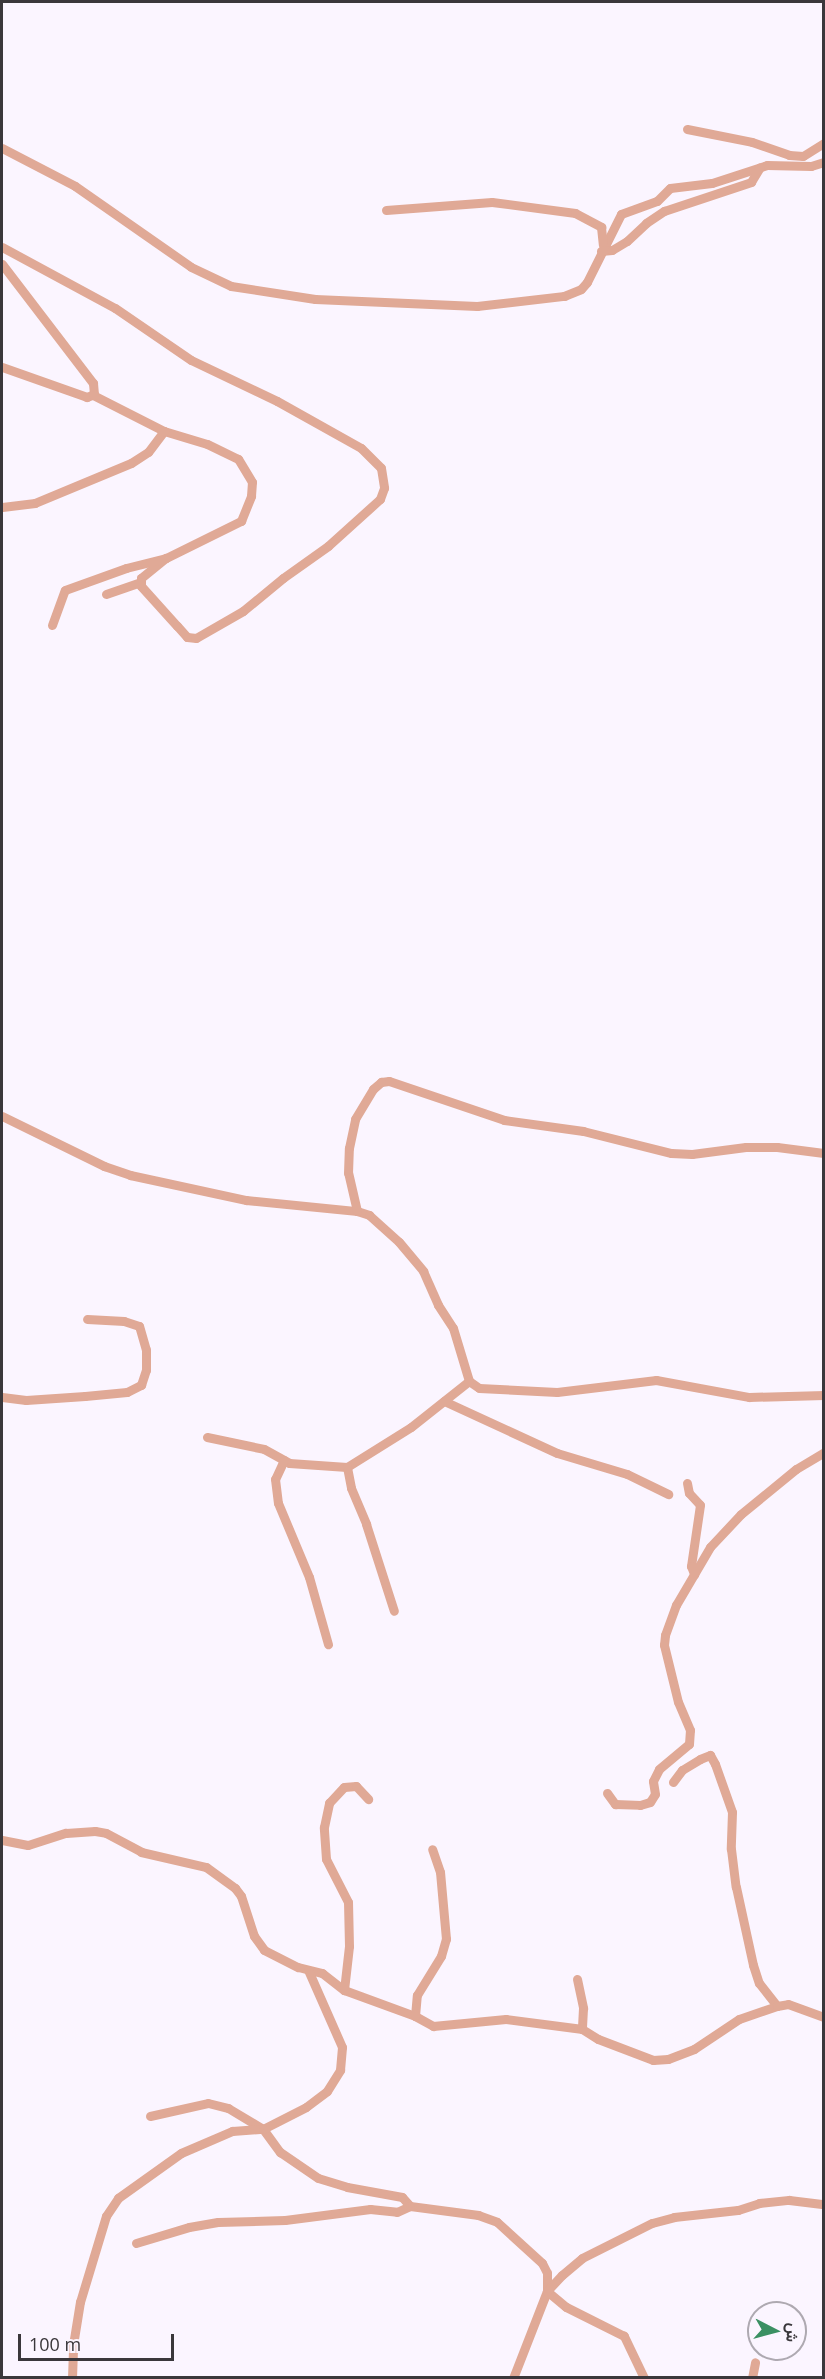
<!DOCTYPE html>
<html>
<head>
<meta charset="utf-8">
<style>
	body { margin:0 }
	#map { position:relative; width:825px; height:2379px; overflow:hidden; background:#fbf5ff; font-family:"Open Sans",Vazirmatn,sans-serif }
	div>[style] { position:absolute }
	.minor>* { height:9px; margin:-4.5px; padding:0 4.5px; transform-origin:4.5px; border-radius:4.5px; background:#e0a996 }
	span { translate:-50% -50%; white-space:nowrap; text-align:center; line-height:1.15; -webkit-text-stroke:5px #fbf5ff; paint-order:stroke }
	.frame { position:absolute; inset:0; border:3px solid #3a373b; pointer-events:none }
	.north { position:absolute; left:747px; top:2301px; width:60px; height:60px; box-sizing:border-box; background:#fbf5ff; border:2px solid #aea9b1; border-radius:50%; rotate:96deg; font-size:16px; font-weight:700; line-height:24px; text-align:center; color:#3a373b }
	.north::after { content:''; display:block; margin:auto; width:21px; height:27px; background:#3b9063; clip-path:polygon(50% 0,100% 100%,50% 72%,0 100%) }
	.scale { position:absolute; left:18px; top:2334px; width:156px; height:27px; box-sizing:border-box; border:3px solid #3a373b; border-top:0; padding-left:8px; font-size:18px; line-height:21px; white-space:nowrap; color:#3a373b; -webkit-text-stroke:4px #fbf5ff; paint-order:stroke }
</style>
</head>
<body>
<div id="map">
	<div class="minor">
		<div style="left:687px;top:129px;width:66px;rotate:11.3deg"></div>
		<div style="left:752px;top:142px;width:39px;rotate:19deg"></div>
		<div style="left:789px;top:155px;width:14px;rotate:4deg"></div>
		<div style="left:803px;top:156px;width:25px;rotate:-32deg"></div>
		<div style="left:2px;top:148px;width:82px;rotate:27.5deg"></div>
		<div style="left:75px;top:186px;width:141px;rotate:34.9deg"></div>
		<div style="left:191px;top:267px;width:44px;rotate:25.4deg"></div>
		<div style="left:231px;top:286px;width:85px;rotate:8.8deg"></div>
		<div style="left:315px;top:299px;width:162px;rotate:2.5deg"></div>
		<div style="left:477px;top:306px;width:88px;rotate:-6.6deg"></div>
		<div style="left:564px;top:296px;width:18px;rotate:-22deg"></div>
		<div style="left:581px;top:289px;width:9px;rotate:-49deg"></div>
		<div style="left:587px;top:282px;width:76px;rotate:-63.4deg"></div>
		<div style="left:621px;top:214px;width:38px;rotate:-20deg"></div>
		<div style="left:657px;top:201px;width:18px;rotate:-45deg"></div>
		<div style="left:670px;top:188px;width:42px;rotate:-6.8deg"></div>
		<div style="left:712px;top:183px;width:58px;rotate:-18.1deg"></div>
		<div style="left:767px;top:165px;width:44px;rotate:1.3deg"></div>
		<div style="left:811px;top:166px;width:14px;rotate:-17deg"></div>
		<div style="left:386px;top:210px;width:106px;rotate:-4.3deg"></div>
		<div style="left:492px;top:202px;width:84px;rotate:7.5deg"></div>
		<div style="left:575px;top:213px;width:30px;rotate:28deg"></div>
		<div style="left:601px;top:227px;width:18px;rotate:84deg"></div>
		<div style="left:2px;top:247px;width:128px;rotate:28.4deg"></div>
		<div style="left:115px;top:308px;width:92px;rotate:34.4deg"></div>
		<div style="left:191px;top:360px;width:95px;rotate:25.5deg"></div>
		<div style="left:277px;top:401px;width:96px;rotate:29.2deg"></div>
		<div style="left:361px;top:448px;width:28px;rotate:45deg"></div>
		<div style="left:381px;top:468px;width:20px;rotate:81deg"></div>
		<div style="left:384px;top:488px;width:12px;rotate:110deg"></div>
		<div style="left:380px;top:499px;width:70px;rotate:137.9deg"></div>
		<div style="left:328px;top:546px;width:55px;rotate:144.6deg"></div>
		<div style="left:283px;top:578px;width:52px;rotate:140.5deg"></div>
		<div style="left:243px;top:611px;width:54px;rotate:150.1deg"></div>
		<div style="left:196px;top:638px;width:9px;rotate:-174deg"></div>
		<div style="left:187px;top:637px;width:15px;rotate:-132deg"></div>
		<div style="left:177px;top:626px;width:54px;rotate:-132deg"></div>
		<div style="left:141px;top:586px;width:8px;rotate:-90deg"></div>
		<div style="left:141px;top:578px;width:32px;rotate:-39deg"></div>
		<div style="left:166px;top:558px;width:84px;rotate:-26.3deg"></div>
		<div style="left:241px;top:521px;width:27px;rotate:-68deg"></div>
		<div style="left:251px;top:496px;width:14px;rotate:-86deg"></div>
		<div style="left:252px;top:482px;width:27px;rotate:-121deg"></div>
		<div style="left:238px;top:459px;width:34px;rotate:-154deg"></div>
		<div style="left:207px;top:444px;width:45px;rotate:-163.2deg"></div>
		<div style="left:164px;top:431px;width:26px;rotate:127deg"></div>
		<div style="left:148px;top:452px;width:20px;rotate:147deg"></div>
		<div style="left:131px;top:463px;width:104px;rotate:157.4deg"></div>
		<div style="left:35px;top:503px;width:33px;rotate:173deg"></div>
		<div style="left:601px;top:251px;width:11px;rotate:-5deg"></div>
		<div style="left:612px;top:250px;width:17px;rotate:-31deg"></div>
		<div style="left:627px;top:241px;width:26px;rotate:-43deg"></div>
		<div style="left:646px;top:223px;width:22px;rotate:-34deg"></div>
		<div style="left:664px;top:211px;width:92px;rotate:-18.4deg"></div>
		<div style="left:751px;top:182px;width:17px;rotate:-59deg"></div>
		<div style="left:2px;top:264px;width:150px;rotate:52.6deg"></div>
		<div style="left:93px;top:383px;width:11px;rotate:85deg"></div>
		<div style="left:94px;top:394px;width:8px;rotate:157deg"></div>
		<div style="left:87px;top:397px;width:90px;rotate:-160.6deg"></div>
		<div style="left:93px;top:395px;width:80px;rotate:26.9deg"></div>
		<div style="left:106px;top:594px;width:36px;rotate:-19deg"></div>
		<div style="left:52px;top:625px;width:37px;rotate:-70deg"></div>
		<div style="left:65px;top:590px;width:65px;rotate:-19.8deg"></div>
		<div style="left:126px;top:568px;width:41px;rotate:-14deg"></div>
		<div style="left:2px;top:1116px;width:114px;rotate:26.1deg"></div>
		<div style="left:104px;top:1166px;width:28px;rotate:19deg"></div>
		<div style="left:130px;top:1175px;width:119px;rotate:12.2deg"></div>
		<div style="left:246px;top:1200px;width:112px;rotate:5.7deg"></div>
		<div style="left:357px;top:1211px;width:13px;rotate:18deg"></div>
		<div style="left:369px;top:1215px;width:40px;rotate:42deg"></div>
		<div style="left:399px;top:1242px;width:38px;rotate:50deg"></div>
		<div style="left:423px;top:1271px;width:37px;rotate:66deg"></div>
		<div style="left:438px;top:1305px;width:27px;rotate:57deg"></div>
		<div style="left:453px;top:1328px;width:55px;rotate:73.2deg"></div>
		<div style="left:469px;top:1381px;width:12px;rotate:35deg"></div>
		<div style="left:479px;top:1388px;width:78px;rotate:2.9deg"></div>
		<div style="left:557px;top:1392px;width:100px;rotate:-6.9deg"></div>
		<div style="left:656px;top:1380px;width:95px;rotate:10.4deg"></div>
		<div style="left:749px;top:1397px;width:75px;rotate:-1.5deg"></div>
		<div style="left:357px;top:1211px;width:39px;rotate:-103deg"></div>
		<div style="left:348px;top:1173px;width:25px;rotate:-88deg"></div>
		<div style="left:349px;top:1148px;width:30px;rotate:-78deg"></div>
		<div style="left:355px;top:1119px;width:35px;rotate:-59deg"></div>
		<div style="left:373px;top:1089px;width:11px;rotate:-41deg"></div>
		<div style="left:381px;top:1082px;width:8px;rotate:-7deg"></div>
		<div style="left:389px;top:1081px;width:121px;rotate:18.7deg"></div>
		<div style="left:504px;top:1120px;width:80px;rotate:7.9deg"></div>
		<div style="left:583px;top:1131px;width:91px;rotate:14deg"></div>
		<div style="left:671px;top:1153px;width:21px;rotate:3deg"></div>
		<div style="left:692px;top:1154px;width:54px;rotate:-7.4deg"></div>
		<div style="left:746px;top:1147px;width:31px"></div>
		<div style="left:777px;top:1147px;width:47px;rotate:7.3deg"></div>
		<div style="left:2px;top:1397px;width:24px;rotate:7deg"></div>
		<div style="left:26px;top:1400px;width:59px;rotate:-3.9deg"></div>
		<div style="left:85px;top:1396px;width:42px;rotate:-5.4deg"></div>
		<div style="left:127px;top:1392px;width:16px;rotate:-27deg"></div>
		<div style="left:141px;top:1385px;width:16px;rotate:-72deg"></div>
		<div style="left:146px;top:1370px;width:20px;rotate:-90deg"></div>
		<div style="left:146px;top:1350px;width:25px;rotate:-106deg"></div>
		<div style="left:139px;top:1326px;width:16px;rotate:-162deg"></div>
		<div style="left:124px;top:1321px;width:37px;rotate:-177deg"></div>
		<div style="left:444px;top:1401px;width:124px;rotate:24.7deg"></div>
		<div style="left:557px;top:1453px;width:73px;rotate:16.7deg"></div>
		<div style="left:627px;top:1474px;width:46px;rotate:26deg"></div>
		<div style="left:207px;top:1437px;width:58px;rotate:11.9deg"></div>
		<div style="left:264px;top:1449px;width:29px;rotate:29deg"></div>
		<div style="left:289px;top:1463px;width:58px;rotate:3.9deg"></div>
		<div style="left:347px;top:1467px;width:75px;rotate:-32deg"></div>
		<div style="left:411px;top:1427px;width:74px;rotate:-38.4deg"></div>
		<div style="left:284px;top:1460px;width:21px;rotate:115deg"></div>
		<div style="left:275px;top:1479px;width:24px;rotate:83deg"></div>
		<div style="left:278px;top:1503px;width:80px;rotate:67.3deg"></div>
		<div style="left:309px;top:1577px;width:70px;rotate:74.2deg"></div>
		<div style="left:347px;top:1467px;width:21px;rotate:79deg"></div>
		<div style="left:351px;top:1488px;width:39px;rotate:67deg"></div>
		<div style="left:366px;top:1524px;width:91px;rotate:72.2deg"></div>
		<div style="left:687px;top:1483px;width:10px;rotate:79deg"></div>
		<div style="left:689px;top:1493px;width:16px;rotate:47deg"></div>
		<div style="left:700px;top:1505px;width:62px;rotate:98.4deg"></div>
		<div style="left:691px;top:1566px;width:9px;rotate:69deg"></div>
		<div style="left:673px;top:1782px;width:15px;rotate:-53deg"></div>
		<div style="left:682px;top:1770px;width:21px;rotate:-31deg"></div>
		<div style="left:700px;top:1759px;width:11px;rotate:-22deg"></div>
		<div style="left:710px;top:1755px;width:10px;rotate:61deg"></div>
		<div style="left:715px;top:1764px;width:51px;rotate:70.5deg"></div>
		<div style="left:732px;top:1812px;width:37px;rotate:92deg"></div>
		<div style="left:731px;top:1849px;width:38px;rotate:83deg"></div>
		<div style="left:736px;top:1887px;width:80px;rotate:77.7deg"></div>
		<div style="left:753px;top:1965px;width:19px;rotate:72deg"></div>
		<div style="left:759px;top:1983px;width:29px;rotate:52deg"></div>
		<div style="left:607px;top:1793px;width:14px;rotate:54deg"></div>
		<div style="left:615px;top:1804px;width:25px;rotate:2deg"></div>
		<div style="left:640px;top:1805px;width:10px;rotate:-17deg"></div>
		<div style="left:650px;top:1802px;width:9px;rotate:-58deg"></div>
		<div style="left:655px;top:1794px;width:13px;rotate:-99deg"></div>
		<div style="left:653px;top:1781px;width:13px;rotate:-63deg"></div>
		<div style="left:659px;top:1769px;width:39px;rotate:-40deg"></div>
		<div style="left:689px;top:1744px;width:14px;rotate:-86deg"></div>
		<div style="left:690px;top:1730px;width:30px;rotate:-113deg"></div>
		<div style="left:678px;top:1702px;width:59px;rotate:-103.8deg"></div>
		<div style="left:664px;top:1645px;width:10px;rotate:-84deg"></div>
		<div style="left:665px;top:1635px;width:32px;rotate:-70deg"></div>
		<div style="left:676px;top:1605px;width:67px;rotate:-59.6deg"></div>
		<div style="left:710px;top:1547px;width:45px;rotate:-46.8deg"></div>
		<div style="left:741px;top:1514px;width:71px;rotate:-39.3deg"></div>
		<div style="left:796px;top:1469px;width:33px;rotate:-31deg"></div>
		<div style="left:2px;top:1840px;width:26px;rotate:11deg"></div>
		<div style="left:28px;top:1845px;width:40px;rotate:-18deg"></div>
		<div style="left:66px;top:1833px;width:29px;rotate:-4deg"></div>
		<div style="left:95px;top:1831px;width:11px;rotate:10deg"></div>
		<div style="left:106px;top:1833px;width:40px;rotate:28deg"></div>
		<div style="left:141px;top:1852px;width:67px;rotate:13deg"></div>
		<div style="left:206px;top:1867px;width:36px;rotate:36deg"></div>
		<div style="left:235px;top:1888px;width:10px;rotate:53deg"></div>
		<div style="left:241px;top:1896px;width:42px;rotate:72deg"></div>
		<div style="left:254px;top:1936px;width:17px;rotate:54deg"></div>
		<div style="left:264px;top:1950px;width:38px;rotate:27deg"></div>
		<div style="left:298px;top:1967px;width:25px;rotate:14deg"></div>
		<div style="left:322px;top:1973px;width:28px;rotate:38deg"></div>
		<div style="left:344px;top:1990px;width:76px;rotate:20.1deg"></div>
		<div style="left:415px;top:2016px;width:21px;rotate:29deg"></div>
		<div style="left:433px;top:2026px;width:73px;rotate:-5.5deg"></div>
		<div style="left:506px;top:2019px;width:77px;rotate:7.5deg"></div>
		<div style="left:582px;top:2029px;width:19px;rotate:32deg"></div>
		<div style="left:598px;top:2039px;width:59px;rotate:20.9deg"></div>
		<div style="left:653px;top:2060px;width:15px;rotate:-4deg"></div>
		<div style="left:668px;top:2059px;width:28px;rotate:-21deg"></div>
		<div style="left:694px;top:2049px;width:54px;rotate:-33.7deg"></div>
		<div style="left:739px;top:2019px;width:40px;rotate:-18.9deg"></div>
		<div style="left:777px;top:2006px;width:11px;rotate:-10deg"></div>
		<div style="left:788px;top:2004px;width:38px;rotate:20deg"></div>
		<div style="left:577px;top:1979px;width:30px;rotate:78deg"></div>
		<div style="left:583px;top:2008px;width:21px;rotate:93deg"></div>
		<div style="left:344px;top:1990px;width:44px;rotate:-83.5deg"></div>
		<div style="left:349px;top:1946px;width:44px;rotate:-91.3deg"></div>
		<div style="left:348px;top:1902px;width:48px;rotate:-117.1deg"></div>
		<div style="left:326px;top:1859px;width:32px;rotate:-94deg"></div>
		<div style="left:324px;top:1827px;width:25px;rotate:-78deg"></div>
		<div style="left:329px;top:1803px;width:22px;rotate:-47deg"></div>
		<div style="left:344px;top:1787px;width:12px;rotate:-5deg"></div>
		<div style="left:356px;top:1786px;width:18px;rotate:47deg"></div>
		<div style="left:415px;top:2016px;width:21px;rotate:-85deg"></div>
		<div style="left:417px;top:1995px;width:46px;rotate:-58.4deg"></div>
		<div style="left:441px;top:1956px;width:18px;rotate:-74deg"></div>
		<div style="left:446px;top:1939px;width:67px;rotate:-95.1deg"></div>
		<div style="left:440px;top:1872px;width:24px;rotate:-109deg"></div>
		<div style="left:150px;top:2116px;width:59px;rotate:-12.6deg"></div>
		<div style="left:208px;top:2103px;width:21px;rotate:14deg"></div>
		<div style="left:228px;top:2108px;width:41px;rotate:31deg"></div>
		<div style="left:263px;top:2129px;width:29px;rotate:54deg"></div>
		<div style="left:280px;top:2152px;width:46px;rotate:34.4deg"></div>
		<div style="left:318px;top:2178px;width:30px;rotate:17deg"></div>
		<div style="left:347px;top:2187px;width:56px;rotate:10.3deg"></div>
		<div style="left:402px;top:2197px;width:12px;rotate:48deg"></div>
		<div style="left:410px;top:2206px;width:69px;rotate:7.5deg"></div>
		<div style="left:478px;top:2215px;width:20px;rotate:20deg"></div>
		<div style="left:497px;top:2222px;width:61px;rotate:42.3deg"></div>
		<div style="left:542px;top:2263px;width:11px;rotate:63deg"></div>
		<div style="left:547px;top:2273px;width:18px;rotate:90deg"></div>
		<div style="left:547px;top:2291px;width:93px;rotate:111.3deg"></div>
		<div style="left:136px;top:2243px;width:55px;rotate:-16.8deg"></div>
		<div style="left:189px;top:2227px;width:29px;rotate:-10deg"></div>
		<div style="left:218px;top:2222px;width:67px;rotate:-1.7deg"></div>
		<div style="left:285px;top:2220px;width:86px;rotate:-7.4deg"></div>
		<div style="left:370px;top:2209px;width:27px;rotate:6deg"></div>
		<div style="left:397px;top:2212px;width:14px;rotate:-25deg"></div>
		<div style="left:72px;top:2378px;width:33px;rotate:-88deg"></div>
		<div style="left:73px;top:2345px;width:44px;rotate:-80.8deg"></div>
		<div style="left:80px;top:2302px;width:90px;rotate:-73.2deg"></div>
		<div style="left:106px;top:2216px;width:22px;rotate:-56deg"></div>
		<div style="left:118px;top:2198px;width:77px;rotate:-35.5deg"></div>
		<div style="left:181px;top:2153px;width:56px;rotate:-23.3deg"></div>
		<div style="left:232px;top:2131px;width:31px;rotate:-4deg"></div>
		<div style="left:263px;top:2129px;width:48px;rotate:-27.1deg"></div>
		<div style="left:306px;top:2107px;width:26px;rotate:-37deg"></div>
		<div style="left:327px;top:2091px;width:25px;rotate:-58deg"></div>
		<div style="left:340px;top:2070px;width:23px;rotate:-85deg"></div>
		<div style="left:342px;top:2047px;width:84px;rotate:-113.8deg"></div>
		<div style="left:644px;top:2378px;width:47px;rotate:-115.5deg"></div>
		<div style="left:624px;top:2336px;width:65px;rotate:-153.4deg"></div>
		<div style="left:566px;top:2307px;width:25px;rotate:-140deg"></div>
		<div style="left:547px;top:2291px;width:22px;rotate:-47deg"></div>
		<div style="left:562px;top:2275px;width:26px;rotate:-40deg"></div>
		<div style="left:582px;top:2258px;width:78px;rotate:-26.6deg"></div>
		<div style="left:652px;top:2223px;width:23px;rotate:-15deg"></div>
		<div style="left:674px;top:2217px;width:64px;rotate:-6.2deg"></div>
		<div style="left:738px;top:2210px;width:22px;rotate:-18deg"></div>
		<div style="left:759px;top:2203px;width:30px;rotate:-6deg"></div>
		<div style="left:789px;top:2200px;width:35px;rotate:7deg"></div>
		<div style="left:752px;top:2378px;width:16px;rotate:-79deg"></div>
	</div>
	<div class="frame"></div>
	<div class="north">ش</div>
	<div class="scale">100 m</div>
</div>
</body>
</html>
